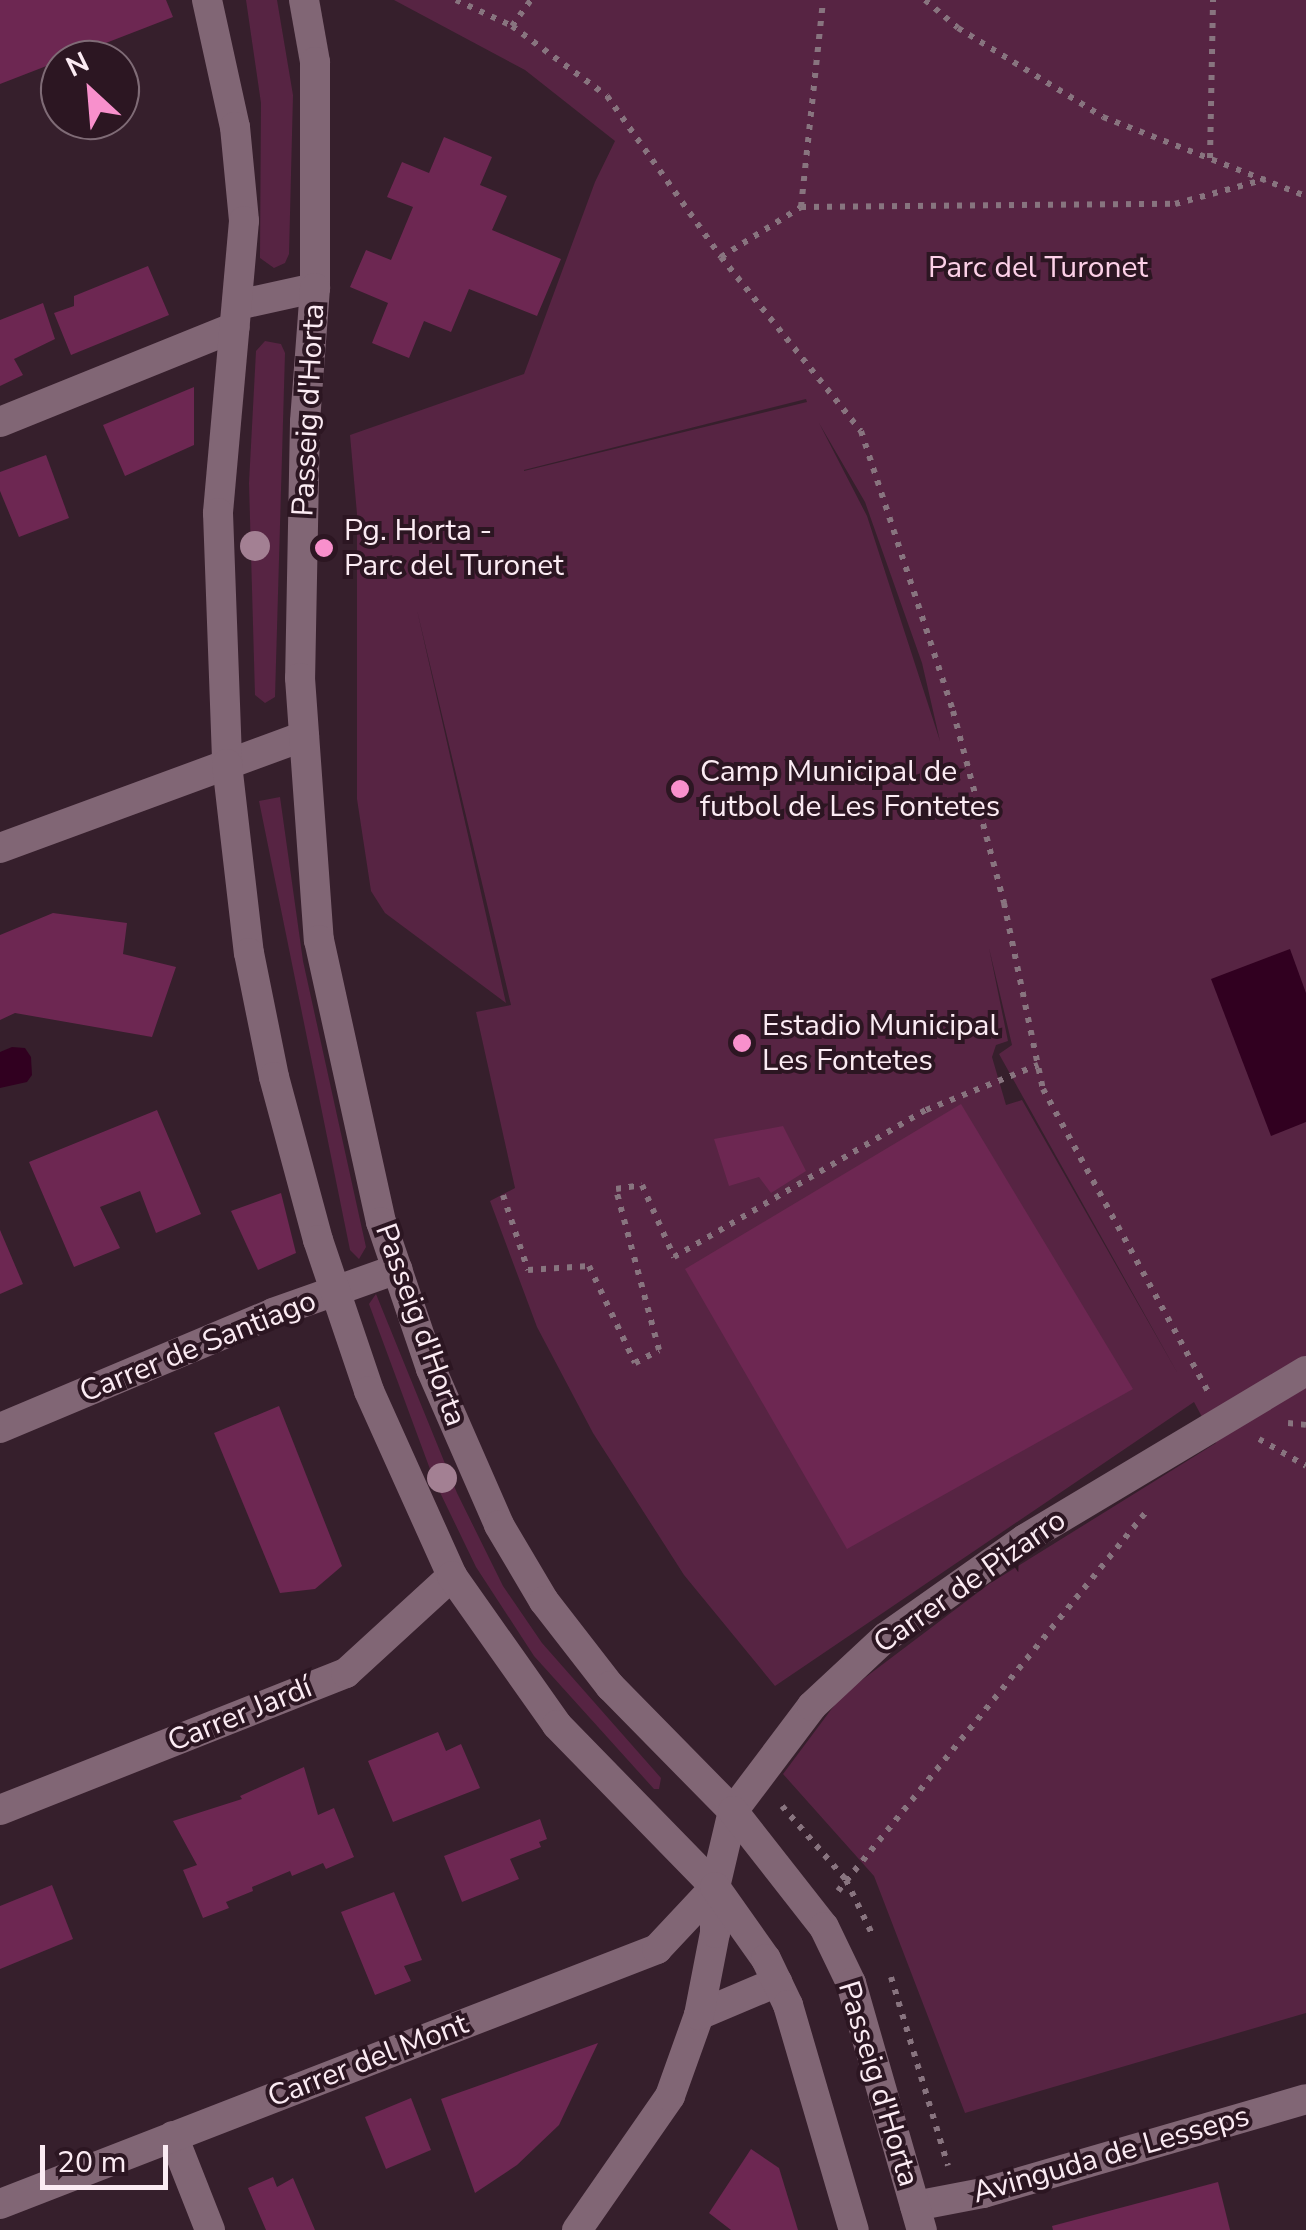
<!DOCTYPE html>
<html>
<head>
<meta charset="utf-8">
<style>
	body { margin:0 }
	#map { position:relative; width:1306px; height:2230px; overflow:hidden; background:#361f2c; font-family:"Nunito Sans",sans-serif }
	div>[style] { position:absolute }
	.green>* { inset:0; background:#572443 }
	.water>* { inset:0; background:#310020 }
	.building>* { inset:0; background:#6d2752 }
	.path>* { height:6px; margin-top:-3px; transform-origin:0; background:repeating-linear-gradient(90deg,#88747f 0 5px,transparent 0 13px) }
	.street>* { height:30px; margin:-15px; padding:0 15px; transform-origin:15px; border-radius:15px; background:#816675 }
	.secondary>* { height:30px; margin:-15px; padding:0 15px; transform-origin:15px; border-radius:15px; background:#816675 }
	.trees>* { width:30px; height:30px; margin:-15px; border-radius:50%; background:#a38093 }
	.dots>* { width:28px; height:28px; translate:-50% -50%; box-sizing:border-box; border:5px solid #2c1622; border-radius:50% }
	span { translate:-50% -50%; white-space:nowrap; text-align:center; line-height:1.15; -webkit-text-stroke:8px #2c1622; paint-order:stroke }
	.park-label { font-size:30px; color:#fcd0e7 }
	.street-label { font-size:30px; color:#fbebf3 }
	.poi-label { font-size:30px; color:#fbebf3 }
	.left { translate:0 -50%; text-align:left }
	.north { position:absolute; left:40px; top:40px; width:100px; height:100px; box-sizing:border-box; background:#2c1622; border:2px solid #7f6b76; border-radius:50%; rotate:334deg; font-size:28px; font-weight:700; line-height:40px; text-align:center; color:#fbebf3 }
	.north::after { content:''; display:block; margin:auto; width:35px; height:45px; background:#f890cc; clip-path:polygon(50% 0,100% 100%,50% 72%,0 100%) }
	.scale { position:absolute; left:40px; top:2145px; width:128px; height:45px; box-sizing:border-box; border:5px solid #fbebf3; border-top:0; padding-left:12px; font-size:30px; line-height:35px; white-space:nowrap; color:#fbebf3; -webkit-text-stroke:8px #2c1622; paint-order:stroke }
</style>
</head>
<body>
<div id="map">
	<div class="green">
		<div style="clip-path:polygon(246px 0,277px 0,293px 95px,289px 254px,285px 263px,274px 268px,260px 258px,261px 103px)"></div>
		<div style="clip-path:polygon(evenodd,394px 0,1306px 0,1306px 2013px,965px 2113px,874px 1876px,783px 1774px,842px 1695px,989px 1584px,1216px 1443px,1194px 1402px,775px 1686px,684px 1575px,593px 1433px,537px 1327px,490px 1201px,515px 1188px,476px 1012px,511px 1005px,417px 610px,506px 1003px,385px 913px,371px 891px,357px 799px,357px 514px,350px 435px,524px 374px,595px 182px,615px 141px,525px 70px,394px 0,806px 399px,807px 402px,524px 471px,524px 470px,806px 399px,394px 0,819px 423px,865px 502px,922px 663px,940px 741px,867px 516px,819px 423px,394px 0,989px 948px,1012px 1045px,999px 1054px,1178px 1374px,1022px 1100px,1006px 1105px,992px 1057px,996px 1045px,1008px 1041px,989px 948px)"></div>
		<div style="clip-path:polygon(265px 341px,281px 344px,285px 353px,275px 697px,265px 703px,255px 695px,249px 483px,256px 351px)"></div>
		<div style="clip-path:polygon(280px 797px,303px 961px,366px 1247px,359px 1259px,350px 1250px,259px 801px)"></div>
		<div style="clip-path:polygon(376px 1294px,457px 1493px,503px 1586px,542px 1643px,661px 1778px,659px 1789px,654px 1789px,534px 1656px,476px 1567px,434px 1480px,369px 1304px)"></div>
	</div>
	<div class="water">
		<div style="clip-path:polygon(1290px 949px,1306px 993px,1306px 1122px,1271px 1136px,1211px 979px)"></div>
		<div style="clip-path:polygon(12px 1047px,25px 1048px,31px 1057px,32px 1075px,27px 1082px,0 1088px,0 1052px)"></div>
	</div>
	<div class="building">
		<div style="clip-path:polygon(0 0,166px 0,173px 17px,0 84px)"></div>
		<div style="clip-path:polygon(444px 137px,492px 157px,480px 185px,507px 196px,492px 230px,561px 259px,537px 316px,469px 289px,451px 332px,424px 321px,409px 358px,372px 343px,388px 303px,350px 287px,366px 250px,391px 260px,413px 207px,387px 197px,402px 162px,429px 173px)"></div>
		<div style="clip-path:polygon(148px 266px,169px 315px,71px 355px,54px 313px,74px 306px,74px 296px)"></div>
		<div style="clip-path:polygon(43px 303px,55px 339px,14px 359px,23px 375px,0 386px,0 320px)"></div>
		<div style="clip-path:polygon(194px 387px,194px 445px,125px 476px,103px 425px)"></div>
		<div style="clip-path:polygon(46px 455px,69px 518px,19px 537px,0 491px,0 472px)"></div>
		<div style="clip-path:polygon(53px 913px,127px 923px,123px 954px,176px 967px,152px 1037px,15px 1013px,0 1020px,0 935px)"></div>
		<div style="clip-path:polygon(961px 1104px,1133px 1389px,847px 1549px,685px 1269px)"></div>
		<div style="clip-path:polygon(157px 1110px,201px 1214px,156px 1233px,140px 1191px,100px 1207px,120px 1248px,74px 1267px,29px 1162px)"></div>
		<div style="clip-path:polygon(783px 1126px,806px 1171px,771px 1193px,759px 1177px,729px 1186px,714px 1139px)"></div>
		<div style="clip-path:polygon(281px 1193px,296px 1253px,258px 1270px,231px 1211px)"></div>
		<div style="clip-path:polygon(0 1230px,23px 1284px,0 1294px)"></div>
		<div style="clip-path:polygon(279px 1406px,342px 1566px,315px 1589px,280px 1593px,214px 1433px)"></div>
		<div style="clip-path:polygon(438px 1732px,446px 1751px,461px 1744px,480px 1788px,393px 1822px,368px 1761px)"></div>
		<div style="clip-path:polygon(304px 1767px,318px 1815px,334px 1808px,354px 1857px,326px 1869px,323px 1863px,292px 1876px,290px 1871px,252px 1887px,253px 1891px,226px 1902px,229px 1908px,203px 1918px,183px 1870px,197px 1865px,173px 1821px,242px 1799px,240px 1796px)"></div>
		<div style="clip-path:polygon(540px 1819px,547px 1839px,539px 1842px,541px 1847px,510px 1859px,519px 1879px,462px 1902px,444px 1856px)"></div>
		<div style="clip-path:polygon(52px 1885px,73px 1939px,0 1969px,0 1906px)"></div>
		<div style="clip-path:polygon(394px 1892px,422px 1960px,404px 1966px,411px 1981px,375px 1995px,341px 1912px)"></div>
		<div style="clip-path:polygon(598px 2043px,559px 2125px,517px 2165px,475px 2193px,441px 2099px)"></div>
		<div style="clip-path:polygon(411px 2098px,431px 2150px,386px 2169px,365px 2117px)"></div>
		<div style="clip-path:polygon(751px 2149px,779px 2168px,798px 2230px,731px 2230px,709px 2213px)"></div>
		<div style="clip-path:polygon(273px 2177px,277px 2187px,293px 2178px,315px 2230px,266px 2230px,248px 2188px)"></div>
		<div style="clip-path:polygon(1218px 2182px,1230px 2230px,1053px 2230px,1052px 2226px)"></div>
	</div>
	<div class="path">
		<div style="left:456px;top:0;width:62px;rotate:24.9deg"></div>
		<div style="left:512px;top:26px;width:118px;rotate:36.4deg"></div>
		<div style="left:607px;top:96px;width:197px;rotate:54.7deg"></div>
		<div style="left:721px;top:257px;width:223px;rotate:51.2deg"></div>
		<div style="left:861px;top:431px;width:295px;rotate:71.8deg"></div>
		<div style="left:953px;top:711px;width:199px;rotate:75.1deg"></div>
		<div style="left:1004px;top:903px;width:190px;rotate:78.2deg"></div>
		<div style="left:1043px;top:1089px;width:345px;rotate:61.4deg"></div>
		<div style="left:925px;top:0;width:43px;rotate:40.3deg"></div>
		<div style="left:958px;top:28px;width:170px;rotate:31.5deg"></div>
		<div style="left:1103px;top:117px;width:218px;rotate:21.3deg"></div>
		<div style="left:512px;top:26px;width:32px;rotate:-54deg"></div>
		<div style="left:1210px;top:158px;width:158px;rotate:-88.9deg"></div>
		<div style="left:801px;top:207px;width:208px;rotate:-83.9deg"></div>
		<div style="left:721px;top:257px;width:94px;rotate:-32deg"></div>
		<div style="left:801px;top:207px;width:374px;rotate:-0.5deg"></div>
		<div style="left:1175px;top:204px;width:94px;rotate:-15.4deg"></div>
		<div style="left:503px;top:1195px;width:79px;rotate:71.6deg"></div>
		<div style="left:528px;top:1270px;width:61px;rotate:-3.8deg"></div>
		<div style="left:589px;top:1266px;width:107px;rotate:64.6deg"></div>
		<div style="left:635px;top:1363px;width:27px;rotate:-28deg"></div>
		<div style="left:659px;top:1350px;width:167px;rotate:-105deg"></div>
		<div style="left:616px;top:1189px;width:26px;rotate:-9deg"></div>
		<div style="left:642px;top:1185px;width:79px;rotate:66deg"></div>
		<div style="left:674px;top:1257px;width:292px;rotate:-30.3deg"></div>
		<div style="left:926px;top:1110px;width:121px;rotate:-21.9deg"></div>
		<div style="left:1288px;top:1423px;width:18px;rotate:6deg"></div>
		<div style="left:1259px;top:1439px;width:54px;rotate:29.9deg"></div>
		<div style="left:782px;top:1806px;width:98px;rotate:49.1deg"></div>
		<div style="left:846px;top:1880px;width:64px;rotate:64.2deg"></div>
		<div style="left:838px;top:1891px;width:487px;rotate:-50.9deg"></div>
		<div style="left:891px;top:1977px;width:197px;rotate:73.2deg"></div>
	</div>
	<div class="street">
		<div style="left:237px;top:305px;width:80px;rotate:-12.3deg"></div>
		<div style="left:0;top:422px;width:253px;rotate:-22deg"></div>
		<div style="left:0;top:848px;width:324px;rotate:-20.2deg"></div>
		<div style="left:0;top:1428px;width:296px;rotate:-22.8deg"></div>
		<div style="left:273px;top:1313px;width:132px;rotate:-19.5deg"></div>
		<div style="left:0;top:1810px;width:372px;rotate:-21.6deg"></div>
		<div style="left:346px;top:1673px;width:144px;rotate:-42.5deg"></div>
		<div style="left:699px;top:2015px;width:85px;rotate:-22.9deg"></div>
		<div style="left:173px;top:2136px;width:101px;rotate:68.5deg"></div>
		<div style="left:0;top:2204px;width:705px;rotate:-21.21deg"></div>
		<div style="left:657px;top:1949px;width:85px;rotate:-46.9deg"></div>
		<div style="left:915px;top:2206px;width:69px;rotate:-10.8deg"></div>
		<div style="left:983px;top:2193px;width:336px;rotate:-16.2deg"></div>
		<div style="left:577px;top:2230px;width:163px;rotate:-55.2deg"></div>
		<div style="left:670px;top:2096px;width:86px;rotate:-70.3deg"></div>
		<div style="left:699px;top:2015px;width:84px;rotate:-79deg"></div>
		<div style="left:715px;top:1933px;width:46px;rotate:-90deg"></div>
		<div style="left:715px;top:1887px;width:78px;rotate:-76.7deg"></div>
		<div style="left:733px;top:1811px;width:131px;rotate:-53deg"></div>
		<div style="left:812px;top:1706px;width:101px;rotate:-43deg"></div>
		<div style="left:886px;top:1637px;width:170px;rotate:-35.2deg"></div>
		<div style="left:1025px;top:1539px;width:327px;rotate:-30.9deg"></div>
	</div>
	<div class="secondary">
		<div style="left:207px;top:0;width:130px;rotate:77.6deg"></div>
		<div style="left:235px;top:127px;width:94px;rotate:84.5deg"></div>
		<div style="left:244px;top:221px;width:293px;rotate:95.1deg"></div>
		<div style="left:218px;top:513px;width:251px;rotate:87.9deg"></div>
		<div style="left:227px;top:764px;width:190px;rotate:83.4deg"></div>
		<div style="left:249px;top:953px;width:126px;rotate:78.6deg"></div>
		<div style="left:274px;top:1077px;width:169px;rotate:74.9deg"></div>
		<div style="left:318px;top:1240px;width:159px;rotate:71.3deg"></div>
		<div style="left:369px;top:1391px;width:203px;rotate:65.8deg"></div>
		<div style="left:452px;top:1576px;width:182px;rotate:54.8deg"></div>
		<div style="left:557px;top:1725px;width:226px;rotate:45.7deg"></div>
		<div style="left:715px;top:1887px;width:88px;rotate:54.7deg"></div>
		<div style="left:766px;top:1959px;width:51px;rotate:64.4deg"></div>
		<div style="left:788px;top:2005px;width:234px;rotate:73.7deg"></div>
		<div style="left:304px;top:0;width:63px;rotate:79.9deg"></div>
		<div style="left:315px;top:62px;width:226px;rotate:90deg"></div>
		<div style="left:315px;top:288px;width:134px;rotate:94.3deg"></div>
		<div style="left:305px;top:422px;width:256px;rotate:91.1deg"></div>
		<div style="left:300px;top:678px;width:263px;rotate:85.9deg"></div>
		<div style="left:319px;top:940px;width:289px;rotate:77.6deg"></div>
		<div style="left:381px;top:1222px;width:155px;rotate:71.2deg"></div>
		<div style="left:431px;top:1369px;width:170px;rotate:66.4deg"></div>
		<div style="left:499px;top:1525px;width:88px;rotate:59.4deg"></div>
		<div style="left:544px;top:1601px;width:108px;rotate:52.2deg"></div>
		<div style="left:610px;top:1686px;width:175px;rotate:45.5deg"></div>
		<div style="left:733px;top:1811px;width:147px;rotate:51.9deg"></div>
		<div style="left:824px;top:1927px;width:62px;rotate:64.3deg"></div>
		<div style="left:851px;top:1983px;width:257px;rotate:74deg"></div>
	</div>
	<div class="trees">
		<div style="left:255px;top:546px"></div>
		<div style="left:442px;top:1478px"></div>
	</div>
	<div class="dots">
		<div style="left:324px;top:548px;background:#f890cc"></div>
		<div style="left:680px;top:789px;background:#f890cc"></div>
		<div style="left:742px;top:1043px;background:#f890cc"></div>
	</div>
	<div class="park-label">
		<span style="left:1038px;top:268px">Parc del Turonet</span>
	</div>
	<div class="street-label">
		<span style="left:309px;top:410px;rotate:-87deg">Passeig d'Horta</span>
		<span style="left:420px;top:1325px;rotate:70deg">Passeig d'Horta</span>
		<span style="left:198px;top:1347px;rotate:-22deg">Carrer de Santiago</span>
		<span style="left:970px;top:1582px;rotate:-35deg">Carrer de Pizarro</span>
		<span style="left:240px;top:1715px;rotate:-22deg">Carrer Jardí</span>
		<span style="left:368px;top:2061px;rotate:-21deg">Carrer del Mont</span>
		<span style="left:878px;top:2084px;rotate:73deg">Passeig d'Horta</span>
		<span style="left:1111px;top:2155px;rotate:-16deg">Avinguda de Lesseps</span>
	</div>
	<div class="poi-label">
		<span class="left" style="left:344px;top:548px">Pg. Horta -<br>Parc del Turonet</span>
		<span class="left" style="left:700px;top:789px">Camp Municipal de<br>futbol de Les Fontetes</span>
		<span class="left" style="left:762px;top:1043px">Estadio Municipal<br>Les Fontetes</span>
	</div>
	<div class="north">N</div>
	<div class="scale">20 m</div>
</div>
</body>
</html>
